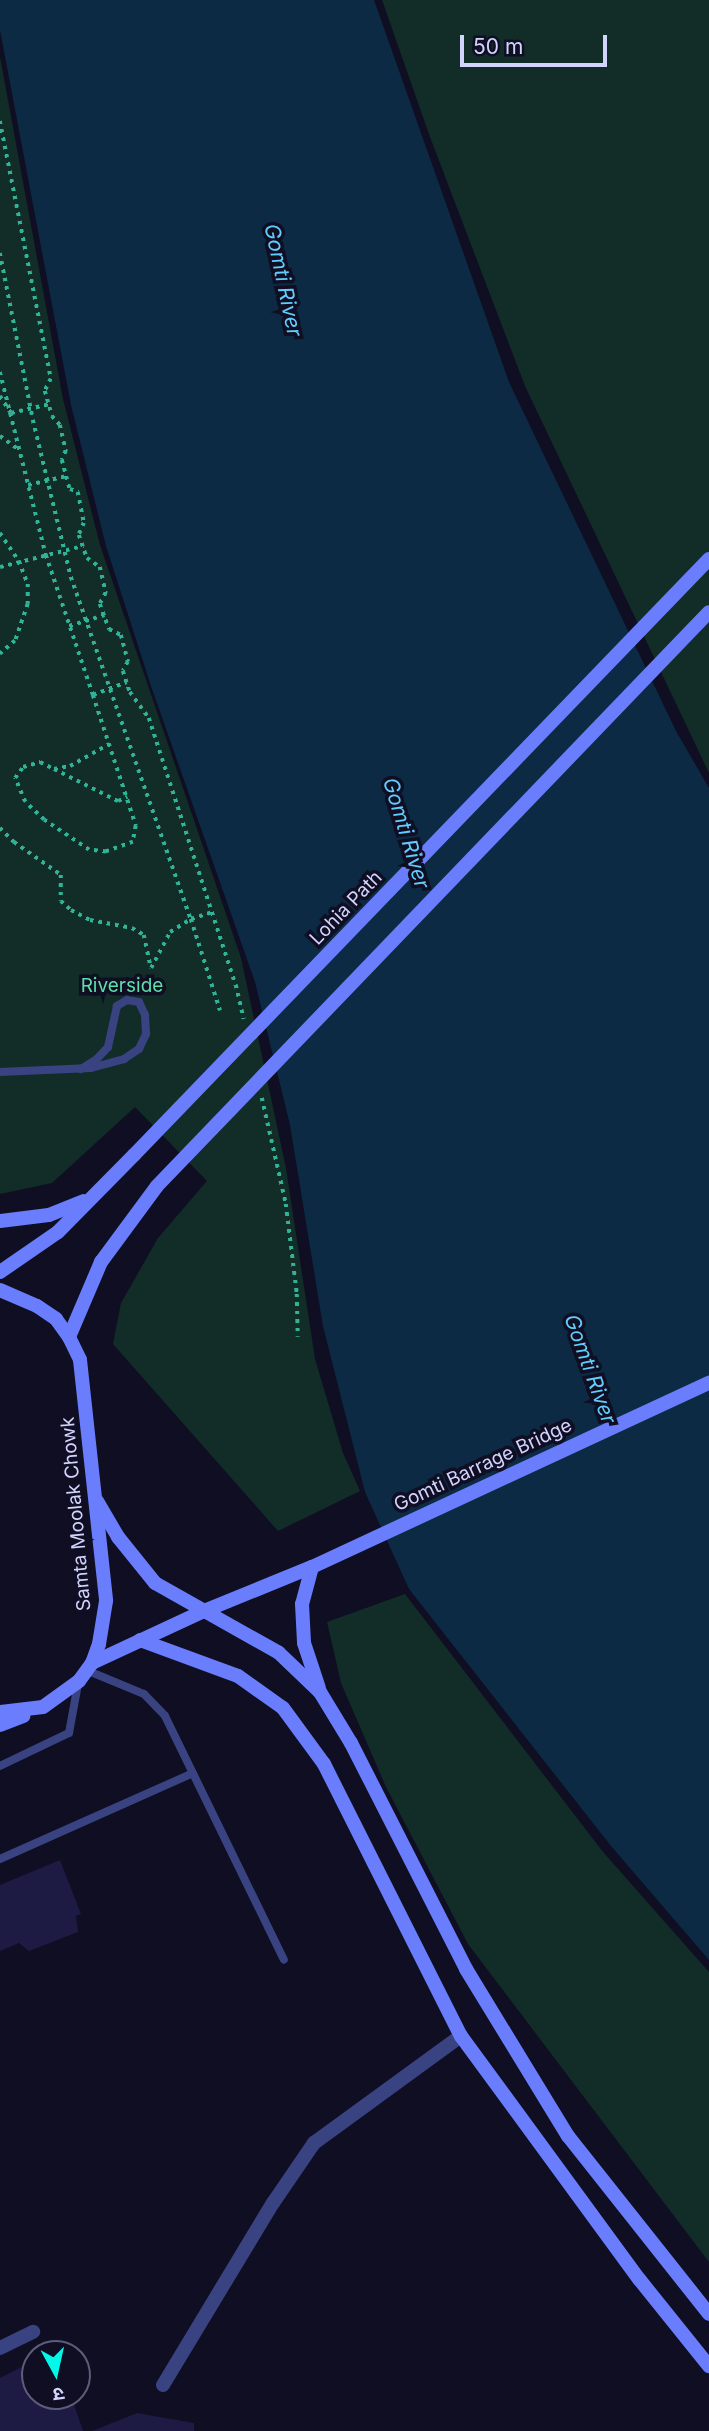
<!DOCTYPE html>
<html>
<head>
<meta charset="utf-8">
<style>
	body { margin:0 }
	#map { position:relative; width:709px; height:2431px; overflow:hidden; background:#0f0e23; font-family:Inter,"Noto Sans Devanagari",sans-serif }
	div>[style] { position:absolute }
	.green>* { inset:0; background:#122d28 }
	.water>* { inset:0; background:#0c2a44 }
	.building>* { inset:0; background:#1d1b44 }
	.path>* { height:3.5px; margin-top:-1.75px; transform-origin:0; background:repeating-linear-gradient(90deg,#30b397 0 3.5px,transparent 0 8.5px) }
	.lane>* { height:8px; margin:-4px; padding:0 4px; transform-origin:4px; border-radius:4px; background:#3a4382 }
	.street>* { height:14px; margin:-7px; padding:0 7px; transform-origin:7px; border-radius:7px; background:#3a4382 }
	.secondary>* { height:14px; margin:-7px; padding:0 7px; transform-origin:7px; border-radius:7px; background:#6a7efd }
	.secondary-bridge>* { height:14px; margin:-7px; padding:0 7px; transform-origin:7px; border-radius:7px; background:#6a7efd }
	span { translate:-50% -50%; white-space:nowrap; text-align:center; line-height:1.15; -webkit-text-stroke:7px #0f0e23; paint-order:stroke }
	.street-label { font-size:19px; color:#d2d4fe }
	.park-label { font-size:19px; color:#5edeaa }
	.water-label { font-size:21px; color:#61cdfd; font-style:italic }
	.north { position:absolute; left:21px; top:2340px; width:70px; height:70px; box-sizing:border-box; background:#0f0e23; border:2px solid #5d5d7b; border-radius:50%; rotate:172deg; font-size:19px; font-weight:700; line-height:28px; text-align:center; color:#d2d4fe }
	.north::after { content:''; display:block; margin:auto; width:24px; height:32px; background:#04f8ea; clip-path:polygon(50% 0,100% 100%,50% 72%,0 100%) }
	.scale { position:absolute; left:460px; top:35px; width:147px; height:32px; box-sizing:border-box; border:4px solid #d2d4fe; border-top:0; padding-left:9px; font-size:21px; line-height:24px; white-space:nowrap; color:#d2d4fe; -webkit-text-stroke:5px #0f0e23; paint-order:stroke }
</style>
</head>
<body>
<div id="map">
	<div class="green">
		<div style="clip-path:polygon(382px 0,709px 0,709px 773px,525px 386px,430px 137px)"></div>
		<div style="clip-path:polygon(0 57px,63px 399px,100px 545px,241px 958px,286px 1168px,315px 1359px,343px 1453px,360px 1491px,278px 1531px,113px 1344px,121px 1303px,158px 1238px,207px 1181px,135px 1107px,52px 1183px,0 1194px)"></div>
		<div style="clip-path:polygon(405px 1594px,603px 1852px,709px 1972px,709px 2262px,468px 1944px,386px 1787px,341px 1683px,327px 1622px)"></div>
	</div>
	<div class="water">
		<div style="clip-path:polygon(0 0,374px 0,509px 382px,676px 731px,709px 788px,709px 1960px,611px 1846px,409px 1589px,365px 1492px,323px 1326px,290px 1125px,255px 982px,151px 686px,106px 546px,71px 405px,0 30px)"></div>
	</div>
	<div class="building">
		<div style="clip-path:polygon(60px 1860px,81px 1914px,76px 1916px,78px 1932px,29px 1951px,19px 1943px,0 1951px,0 1885px)"></div>
		<div style="clip-path:polygon(35px 2360px,35px 2396px,71px 2396px,83px 2431px,0 2431px,0 2378px)"></div>
		<div style="clip-path:polygon(137px 2413px,194px 2423px,194px 2431px,92px 2431px)"></div>
	</div>
	<div class="path">
		<div style="left:0;top:121px;width:263px;rotate:78.8deg"></div>
		<div style="left:51px;top:379px;width:13px;rotate:117deg"></div>
		<div style="left:45px;top:391px;width:26px;rotate:74deg"></div>
		<div style="left:52px;top:416px;width:12px;rotate:48deg"></div>
		<div style="left:60px;top:425px;width:27px;rotate:77deg"></div>
		<div style="left:66px;top:451px;width:10px;rotate:114deg"></div>
		<div style="left:62px;top:460px;width:30px;rotate:75deg"></div>
		<div style="left:70px;top:489px;width:9px;rotate:21deg"></div>
		<div style="left:78px;top:492px;width:32px;rotate:79deg"></div>
		<div style="left:84px;top:523px;width:13px;rotate:113deg"></div>
		<div style="left:79px;top:535px;width:24px;rotate:71deg"></div>
		<div style="left:87px;top:558px;width:16px;rotate:35deg"></div>
		<div style="left:100px;top:567px;width:27px;rotate:77deg"></div>
		<div style="left:106px;top:593px;width:13px;rotate:119deg"></div>
		<div style="left:100px;top:604px;width:27px;rotate:70deg"></div>
		<div style="left:109px;top:629px;width:13px;rotate:27deg"></div>
		<div style="left:121px;top:635px;width:28px;rotate:75deg"></div>
		<div style="left:128px;top:662px;width:10px;rotate:119deg"></div>
		<div style="left:123px;top:671px;width:22px;rotate:72deg"></div>
		<div style="left:130px;top:692px;width:32px;rotate:54deg"></div>
		<div style="left:149px;top:718px;width:281px;rotate:72deg"></div>
		<div style="left:236px;top:985px;width:35px;rotate:77deg"></div>
		<div style="left:0;top:253px;width:170px;rotate:78.8deg"></div>
		<div style="left:33px;top:420px;width:162px;rotate:76.4deg"></div>
		<div style="left:71px;top:577px;width:362px;rotate:70.7deg"></div>
		<div style="left:191px;top:919px;width:22px;rotate:-18deg"></div>
		<div style="left:0;top:372px;width:189px;rotate:75.9deg"></div>
		<div style="left:46px;top:555px;width:148px;rotate:71.4deg"></div>
		<div style="left:93px;top:695px;width:138px;rotate:71.8deg"></div>
		<div style="left:136px;top:826px;width:16px;rotate:101deg"></div>
		<div style="left:133px;top:842px;width:29px;rotate:160deg"></div>
		<div style="left:106px;top:852px;width:17px;rotate:-173deg"></div>
		<div style="left:89px;top:850px;width:54px;rotate:-146.3deg"></div>
		<div style="left:44px;top:820px;width:26px;rotate:-137deg"></div>
		<div style="left:25px;top:802px;width:26px;rotate:-113deg"></div>
		<div style="left:15px;top:778px;width:14px;rotate:-54deg"></div>
		<div style="left:23px;top:767px;width:18px;rotate:-16deg"></div>
		<div style="left:40px;top:762px;width:16px;rotate:27deg"></div>
		<div style="left:54px;top:769px;width:16px;rotate:-11deg"></div>
		<div style="left:70px;top:766px;width:45px;rotate:-29.4deg"></div>
		<div style="left:0;top:396px;width:20px;rotate:57deg"></div>
		<div style="left:11px;top:413px;width:39px;rotate:-13deg"></div>
		<div style="left:0;top:436px;width:22px;rotate:36deg"></div>
		<div style="left:28px;top:485px;width:39px;rotate:-13deg"></div>
		<div style="left:0;top:533px;width:34px;rotate:56deg"></div>
		<div style="left:19px;top:561px;width:25px;rotate:69deg"></div>
		<div style="left:28px;top:584px;width:20px;rotate:90deg"></div>
		<div style="left:28px;top:604px;width:39px;rotate:109deg"></div>
		<div style="left:15px;top:641px;width:20px;rotate:139deg"></div>
		<div style="left:0;top:567px;width:86px;rotate:-14.2deg"></div>
		<div style="left:69px;top:626px;width:37px;rotate:-17deg"></div>
		<div style="left:93px;top:695px;width:36px;rotate:-21deg"></div>
		<div style="left:54px;top:769px;width:72px;rotate:26.6deg"></div>
		<div style="left:118px;top:801px;width:10px;rotate:-24deg"></div>
		<div style="left:0;top:828px;width:20px;rotate:45deg"></div>
		<div style="left:14px;top:842px;width:57px;rotate:35.1deg"></div>
		<div style="left:61px;top:875px;width:26px;rotate:90deg"></div>
		<div style="left:61px;top:901px;width:13px;rotate:42deg"></div>
		<div style="left:71px;top:910px;width:21px;rotate:28deg"></div>
		<div style="left:90px;top:920px;width:43px;rotate:10.8deg"></div>
		<div style="left:132px;top:928px;width:14px;rotate:30deg"></div>
		<div style="left:144px;top:935px;width:34px;rotate:78deg"></div>
		<div style="left:151px;top:968px;width:41px;rotate:-62.2deg"></div>
		<div style="left:170px;top:932px;width:25px;rotate:-32deg"></div>
		<div style="left:191px;top:919px;width:96px;rotate:72.3deg"></div>
		<div style="left:262px;top:1098px;width:109px;rotate:77.2deg"></div>
		<div style="left:286px;top:1204px;width:91px;rotate:83deg"></div>
		<div style="left:297px;top:1294px;width:43px;rotate:88.7deg"></div>
	</div>
	<div class="lane">
		<div style="left:0;top:1072px;width:91px;rotate:-2.5deg"></div>
		<div style="left:91px;top:1068px;width:34px;rotate:-15deg"></div>
		<div style="left:124px;top:1059px;width:18px;rotate:-34deg"></div>
		<div style="left:139px;top:1049px;width:17px;rotate:-65deg"></div>
		<div style="left:146px;top:1034px;width:19px;rotate:-93deg"></div>
		<div style="left:145px;top:1015px;width:14px;rotate:-115deg"></div>
		<div style="left:139px;top:1002px;width:12px;rotate:-171deg"></div>
		<div style="left:127px;top:1000px;width:12px;rotate:149deg"></div>
		<div style="left:117px;top:1006px;width:42px;rotate:102.4deg"></div>
		<div style="left:108px;top:1047px;width:16px;rotate:133deg"></div>
		<div style="left:97px;top:1059px;width:19px;rotate:148deg"></div>
		<div style="left:86px;top:1670px;width:63px;rotate:22.5deg"></div>
		<div style="left:144px;top:1694px;width:30px;rotate:46deg"></div>
		<div style="left:165px;top:1716px;width:271px;rotate:64deg"></div>
		<div style="left:0;top:1766px;width:76px;rotate:-25.6deg"></div>
		<div style="left:69px;top:1733px;width:50px;rotate:-79.6deg"></div>
		<div style="left:0;top:1859px;width:211px;rotate:-24deg"></div>
	</div>
	<div class="street">
		<div style="left:0;top:2348px;width:37px;rotate:-26deg"></div>
		<div style="left:163px;top:2385px;width:213px;rotate:-58.9deg"></div>
		<div style="left:273px;top:2203px;width:73px;rotate:-55.7deg"></div>
		<div style="left:314px;top:2143px;width:182px;rotate:-36.1deg"></div>
	</div>
	<div class="secondary">
		<div style="left:0;top:1221px;width:49px;rotate:-7deg"></div>
		<div style="left:49px;top:1215px;width:37px;rotate:-22deg"></div>
		<div style="left:0;top:1272px;width:70px;rotate:-34.6deg"></div>
		<div style="left:58px;top:1232px;width:108px;rotate:-45.4deg"></div>
		<div style="left:0;top:1290px;width:40px;rotate:23.4deg"></div>
		<div style="left:37px;top:1306px;width:23px;rotate:34deg"></div>
		<div style="left:56px;top:1319px;width:22px;rotate:54deg"></div>
		<div style="left:69px;top:1337px;width:25px;rotate:64deg"></div>
		<div style="left:80px;top:1360px;width:242px;rotate:83.8deg"></div>
		<div style="left:106px;top:1601px;width:44px;rotate:99.2deg"></div>
		<div style="left:99px;top:1644px;width:20px;rotate:110deg"></div>
		<div style="left:92px;top:1663px;width:22px;rotate:126deg"></div>
		<div style="left:79px;top:1681px;width:44px;rotate:144.2deg"></div>
		<div style="left:43px;top:1707px;width:43px;rotate:173.4deg"></div>
		<div style="left:69px;top:1337px;width:82px;rotate:-66.9deg"></div>
		<div style="left:101px;top:1262px;width:94px;rotate:-53.6deg"></div>
		<div style="left:97px;top:1501px;width:42px;rotate:59.7deg"></div>
		<div style="left:118px;top:1537px;width:59px;rotate:51.2deg"></div>
		<div style="left:155px;top:1583px;width:142px;rotate:29.4deg"></div>
		<div style="left:279px;top:1653px;width:57px;rotate:43.6deg"></div>
		<div style="left:320px;top:1692px;width:60px;rotate:58.7deg"></div>
		<div style="left:351px;top:1743px;width:254px;rotate:63deg"></div>
		<div style="left:466px;top:1969px;width:196px;rotate:58.6deg"></div>
		<div style="left:568px;top:2136px;width:227px;rotate:51.6deg"></div>
		<div style="left:312px;top:1567px;width:38px;rotate:105deg"></div>
		<div style="left:302px;top:1604px;width:39px;rotate:87deg"></div>
		<div style="left:304px;top:1643px;width:47px;rotate:71.6deg"></div>
		<div style="left:140px;top:1640px;width:104px;rotate:20.2deg"></div>
		<div style="left:238px;top:1676px;width:55px;rotate:35.4deg"></div>
		<div style="left:283px;top:1708px;width:69px;rotate:53.8deg"></div>
		<div style="left:324px;top:1764px;width:305px;rotate:63.3deg"></div>
		<div style="left:461px;top:2036px;width:301px;rotate:53.8deg"></div>
		<div style="left:639px;top:2279px;width:112px;rotate:51.2deg"></div>
		<div style="left:92px;top:1663px;width:123px;rotate:-24.9deg"></div>
		<div style="left:204px;top:1611px;width:117px;rotate:-22.2deg"></div>
		<div style="left:312px;top:1567px;width:438px;rotate:-24.9deg"></div>
		<div style="left:0;top:1725px;width:25px;rotate:-21deg"></div>
	</div>
	<div class="secondary-bridge">
		<div style="left:134px;top:1155px;width:828px;rotate:-46.03deg"></div>
		<div style="left:157px;top:1186px;width:796px;rotate:-46.12deg"></div>
	</div>
	<div class="street-label">
		<span style="left:346px;top:908px;rotate:-46deg">Lohia Path</span>
		<span style="left:483px;top:1465px;rotate:-25deg">Gomti Barrage Bridge</span>
		<span style="left:76px;top:1514px;rotate:-95deg">Samta Moolak Chowk</span>
	</div>
	<div class="park-label">
		<span style="left:122px;top:986px">Riverside</span>
	</div>
	<div class="water-label">
		<span style="left:283px;top:280px;rotate:78deg">Gomti River</span>
		<span style="left:406px;top:833px;rotate:73deg">Gomti River</span>
		<span style="left:590px;top:1369px;rotate:70deg">Gomti River</span>
	</div>
	<div class="north">उ</div>
	<div class="scale">50 m</div>
</div>
</body>
</html>
